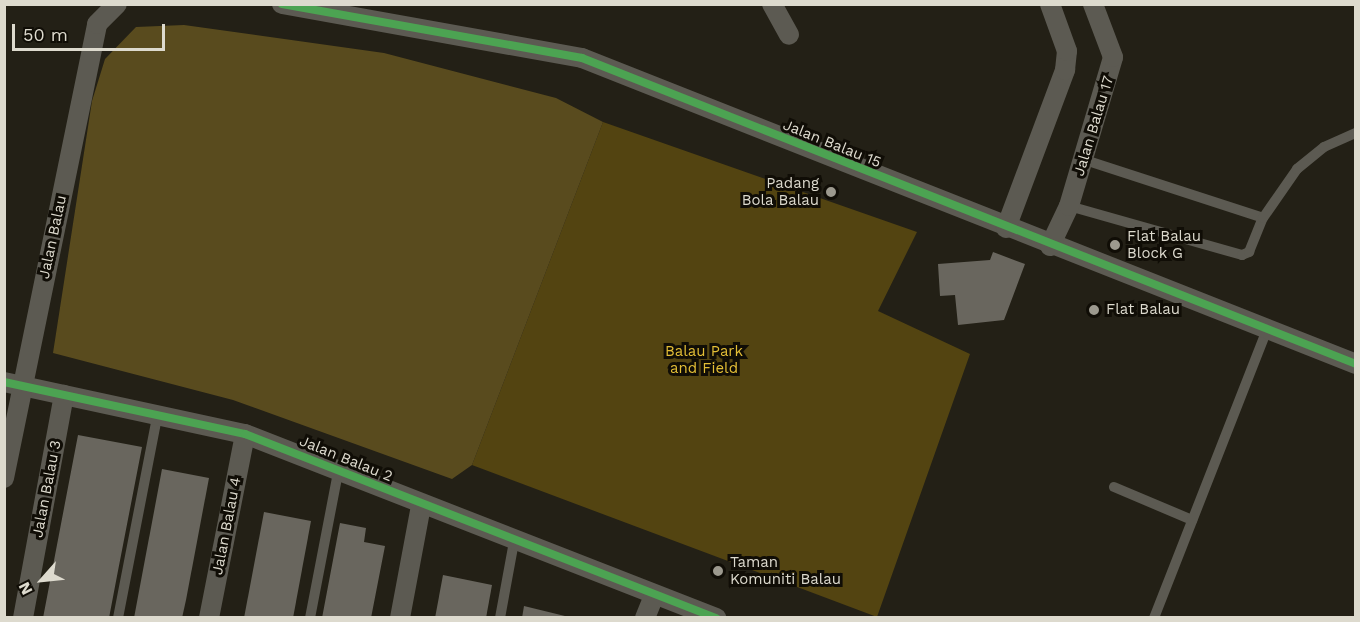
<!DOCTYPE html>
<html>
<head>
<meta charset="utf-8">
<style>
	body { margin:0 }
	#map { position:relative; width:1360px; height:622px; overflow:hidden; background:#232016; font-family:"Work Sans",sans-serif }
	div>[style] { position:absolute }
	.green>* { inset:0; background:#534411 }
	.forest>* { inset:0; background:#594b1e }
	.building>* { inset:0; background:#69665e }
	.lane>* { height:10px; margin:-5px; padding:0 5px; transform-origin:5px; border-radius:5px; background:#5c5a52 }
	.street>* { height:20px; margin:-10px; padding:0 10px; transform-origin:10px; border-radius:10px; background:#5c5a52 }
	.cycleway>* { height:8px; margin:-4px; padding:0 4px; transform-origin:4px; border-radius:4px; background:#4ca352 }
	.dots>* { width:16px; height:16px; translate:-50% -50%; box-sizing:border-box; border:3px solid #100d06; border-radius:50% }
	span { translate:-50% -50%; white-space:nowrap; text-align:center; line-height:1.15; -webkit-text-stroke:6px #100d06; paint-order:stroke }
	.street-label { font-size:15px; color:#dddace }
	.poi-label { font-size:15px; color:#dddace }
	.right { translate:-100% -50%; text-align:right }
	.left { translate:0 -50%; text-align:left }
	.park-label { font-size:15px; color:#e3be36 }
	.frame { position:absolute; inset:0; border:6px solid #dddace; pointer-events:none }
	.north { position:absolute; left:12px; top:550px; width:60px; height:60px; -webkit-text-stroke:4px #100d06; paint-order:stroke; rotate:243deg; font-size:16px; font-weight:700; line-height:24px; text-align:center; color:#dddace }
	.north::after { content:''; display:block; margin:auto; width:21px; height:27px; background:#dddace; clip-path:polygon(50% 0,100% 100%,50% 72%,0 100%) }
	.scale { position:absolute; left:12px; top:24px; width:153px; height:27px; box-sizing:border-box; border:3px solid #dddace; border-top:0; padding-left:8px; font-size:18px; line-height:21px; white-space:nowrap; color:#dddace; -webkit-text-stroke:4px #100d06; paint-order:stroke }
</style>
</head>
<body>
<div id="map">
	<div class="green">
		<div style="clip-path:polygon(603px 122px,917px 232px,878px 311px,970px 354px,877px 617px,472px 465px)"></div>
	</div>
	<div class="forest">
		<div style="clip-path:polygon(184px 25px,384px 53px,556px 98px,603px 122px,472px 465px,452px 479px,233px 400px,53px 353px,92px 101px,105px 59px,136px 27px)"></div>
	</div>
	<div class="building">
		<div style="clip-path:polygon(993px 252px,1025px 264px,1004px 320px,958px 325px,955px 295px,940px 296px,938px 264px,990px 260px)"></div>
		<div style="clip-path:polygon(78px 435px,142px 447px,117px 576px,109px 618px,43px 618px)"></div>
		<div style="clip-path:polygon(162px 469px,209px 478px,186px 600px,182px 618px,134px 618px)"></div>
		<div style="clip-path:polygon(264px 512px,311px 521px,293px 618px,244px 618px)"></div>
		<div style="clip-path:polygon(340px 523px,366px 528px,364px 542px,385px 546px,371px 618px,322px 618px)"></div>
		<div style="clip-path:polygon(443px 575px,492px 585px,486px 618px,435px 618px)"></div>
		<div style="clip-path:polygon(524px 606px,569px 617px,569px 618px,522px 618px)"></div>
	</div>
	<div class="lane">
		<div style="left:1085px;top:160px;width:187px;rotate:18deg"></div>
		<div style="left:1069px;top:206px;width:180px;rotate:15.8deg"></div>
		<div style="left:1242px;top:255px;width:8px;rotate:-23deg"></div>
		<div style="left:1249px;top:252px;width:37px;rotate:-68deg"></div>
		<div style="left:1263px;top:218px;width:60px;rotate:-55.2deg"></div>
		<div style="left:1297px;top:169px;width:35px;rotate:-39deg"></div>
		<div style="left:1324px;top:147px;width:35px;rotate:-24deg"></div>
		<div style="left:1114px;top:487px;width:85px;rotate:22.9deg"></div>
		<div style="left:118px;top:618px;width:210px;rotate:-79deg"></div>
		<div style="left:310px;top:618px;width:153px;rotate:-79.1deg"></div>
		<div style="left:500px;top:618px;width:77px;rotate:-79.6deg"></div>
		<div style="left:1154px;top:618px;width:307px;rotate:-68.6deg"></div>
	</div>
	<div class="street">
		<div style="left:282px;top:4px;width:305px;rotate:10.2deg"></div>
		<div style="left:582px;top:58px;width:832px;rotate:21.57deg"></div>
		<div style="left:772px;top:4px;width:35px;rotate:61deg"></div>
		<div style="left:1006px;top:228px;width:169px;rotate:-69.5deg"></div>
		<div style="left:1065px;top:70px;width:19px;rotate:-84deg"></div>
		<div style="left:1067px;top:51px;width:50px;rotate:-109.9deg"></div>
		<div style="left:1050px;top:246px;width:44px;rotate:-64.6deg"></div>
		<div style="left:1069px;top:206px;width:155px;rotate:-73.5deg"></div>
		<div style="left:1113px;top:57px;width:57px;rotate:-110.7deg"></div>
		<div style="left:4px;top:382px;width:247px;rotate:12.2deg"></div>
		<div style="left:245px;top:434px;width:506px;rotate:21.34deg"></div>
		<div style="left:4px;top:478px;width:463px;rotate:-78.4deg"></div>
		<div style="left:97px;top:24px;width:28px;rotate:-45deg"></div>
		<div style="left:23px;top:618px;width:227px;rotate:-79.6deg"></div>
		<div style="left:209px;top:618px;width:187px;rotate:-78.9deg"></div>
		<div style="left:400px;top:618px;width:114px;rotate:-79.4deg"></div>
		<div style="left:645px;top:618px;width:24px;rotate:-68deg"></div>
	</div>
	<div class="cycleway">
		<div style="left:282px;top:4px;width:305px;rotate:10.2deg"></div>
		<div style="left:582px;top:58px;width:832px;rotate:21.57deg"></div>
		<div style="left:4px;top:382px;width:247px;rotate:12.2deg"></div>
		<div style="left:245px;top:434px;width:506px;rotate:21.34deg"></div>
	</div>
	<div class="dots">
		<div style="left:831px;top:192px;background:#9c998e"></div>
		<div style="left:1115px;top:245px;background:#9c998e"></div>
		<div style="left:1094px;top:310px;background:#9c998e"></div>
		<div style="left:718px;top:571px;background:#9c998e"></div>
	</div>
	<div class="street-label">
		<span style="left:1094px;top:126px;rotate:-73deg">Jalan Balau 17</span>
		<span style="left:832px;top:144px;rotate:22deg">Jalan Balau 15</span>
		<span style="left:53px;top:237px;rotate:-78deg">Jalan Balau</span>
		<span style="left:346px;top:459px;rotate:22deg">Jalan Balau 2</span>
		<span style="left:47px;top:489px;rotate:-79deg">Jalan Balau 3</span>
		<span style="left:227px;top:526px;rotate:-79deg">Jalan Balau 4</span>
	</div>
	<div class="poi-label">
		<span class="right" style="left:819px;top:192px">Padang<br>Bola Balau</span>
		<span class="left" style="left:1127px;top:245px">Flat Balau<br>Block G</span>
		<span class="left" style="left:1106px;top:310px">Flat Balau</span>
		<span class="left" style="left:730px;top:571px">Taman<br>Komuniti Balau</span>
	</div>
	<div class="park-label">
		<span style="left:704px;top:360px">Balau Park<br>and Field</span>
	</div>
	<div class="frame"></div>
	<div class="north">N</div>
	<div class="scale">50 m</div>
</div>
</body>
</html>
